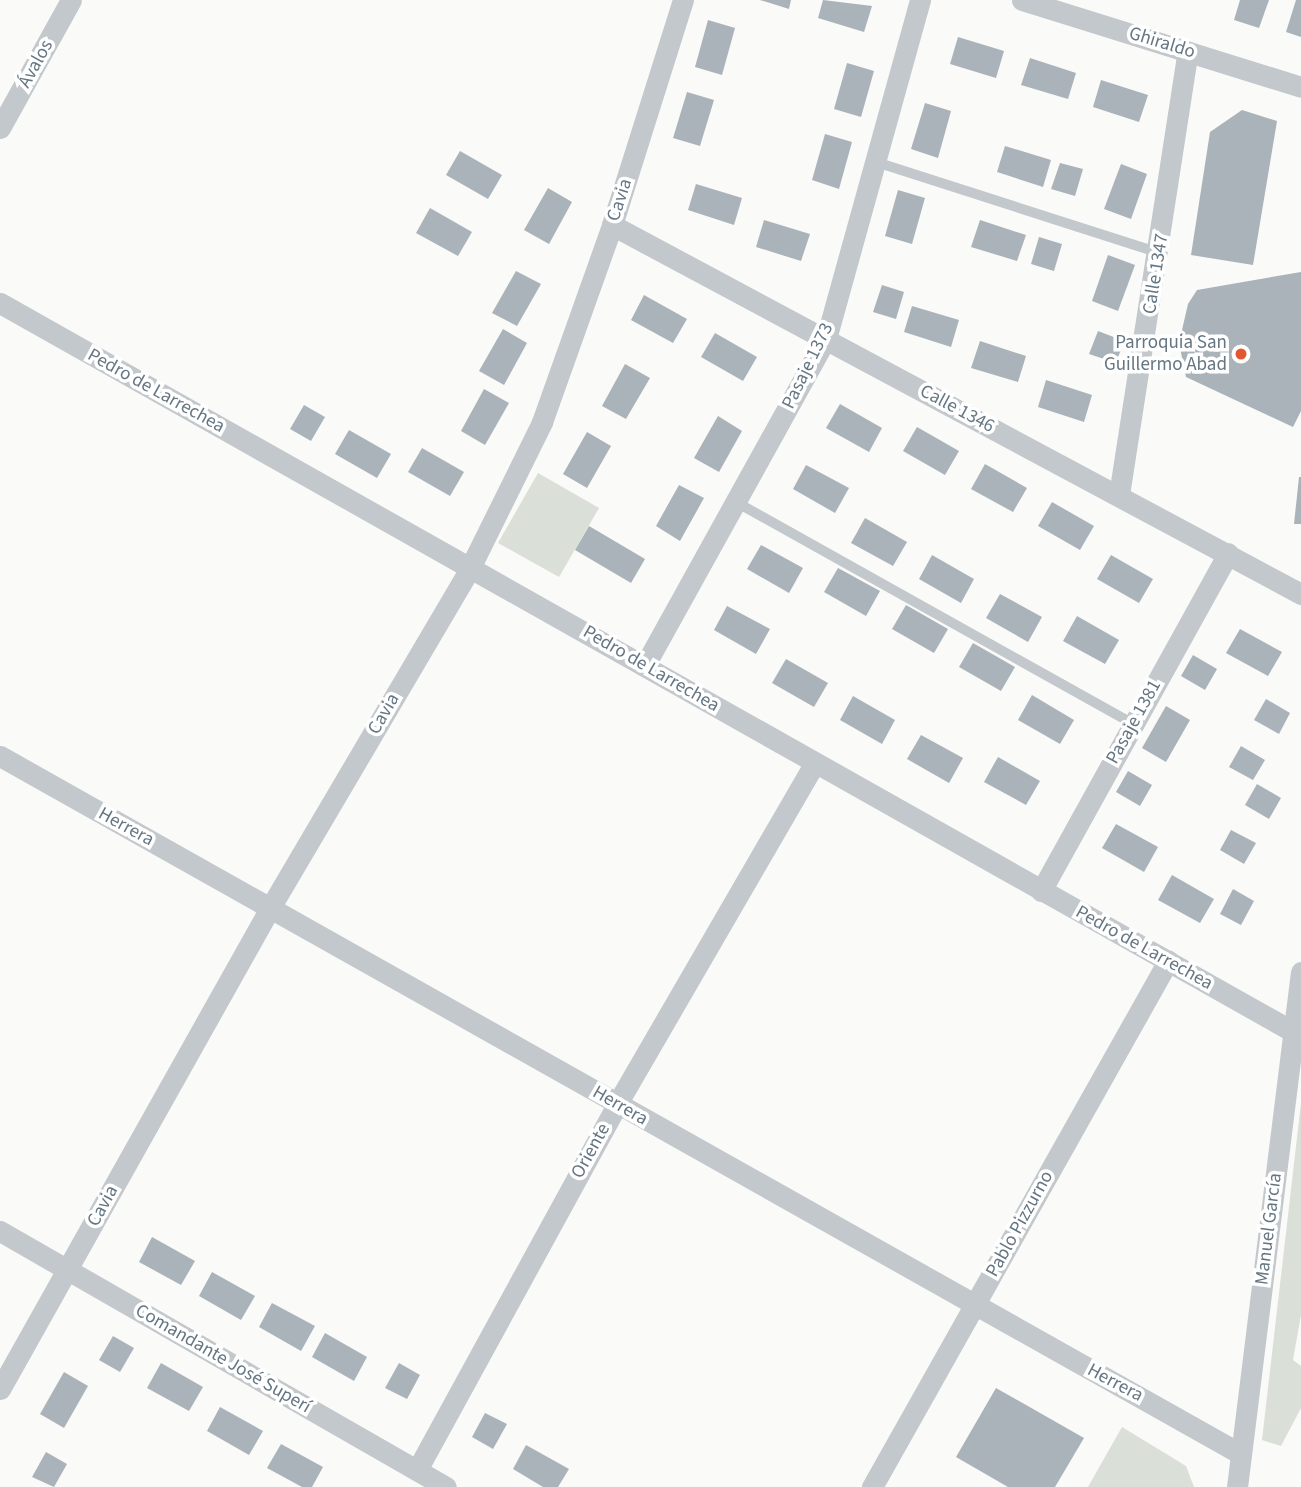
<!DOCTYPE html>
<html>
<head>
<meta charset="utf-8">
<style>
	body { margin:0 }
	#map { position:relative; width:1301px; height:1487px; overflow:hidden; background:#fafaf8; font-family:"Source Sans 3",sans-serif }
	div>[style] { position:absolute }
	.green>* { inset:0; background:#dadfd7 }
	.building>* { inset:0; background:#aab3b9 }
	.service>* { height:10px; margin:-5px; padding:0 5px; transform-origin:5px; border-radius:5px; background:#c3c8cc }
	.minor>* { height:21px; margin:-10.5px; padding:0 10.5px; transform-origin:10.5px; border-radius:10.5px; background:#c3c8cc }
	.dots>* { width:19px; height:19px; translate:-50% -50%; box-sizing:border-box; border:4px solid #fff; border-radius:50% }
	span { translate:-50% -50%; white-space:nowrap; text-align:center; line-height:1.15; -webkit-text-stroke:7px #fff; paint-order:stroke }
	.street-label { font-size:19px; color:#657683 }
	.poi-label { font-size:19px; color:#657683 }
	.right { translate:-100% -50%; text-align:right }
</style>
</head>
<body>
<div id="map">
	<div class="green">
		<div style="clip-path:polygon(538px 473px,599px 508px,559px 577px,498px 543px)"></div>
		<div style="clip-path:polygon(1301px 1103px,1301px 1315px,1293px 1360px,1301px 1366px,1301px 1408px,1281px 1446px,1262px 1440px)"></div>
		<div style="clip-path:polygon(1122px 1427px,1186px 1466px,1194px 1487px,1088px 1487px)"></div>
	</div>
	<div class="building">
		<div style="clip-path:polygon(760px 0,791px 0,789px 9px)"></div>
		<div style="clip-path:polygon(823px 0,872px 6px,864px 32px,818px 18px)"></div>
		<div style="clip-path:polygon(1240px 0,1269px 0,1259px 28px,1234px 20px)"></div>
		<div style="clip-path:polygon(1296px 0,1301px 0,1301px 37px,1286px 32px)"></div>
		<div style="clip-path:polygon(708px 20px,735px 28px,722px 75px,695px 67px)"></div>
		<div style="clip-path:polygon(958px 37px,1004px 51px,996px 78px,950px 64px)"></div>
		<div style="clip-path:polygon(1030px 58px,1076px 73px,1068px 99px,1021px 85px)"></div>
		<div style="clip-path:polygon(847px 63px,874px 71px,861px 117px,834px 109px)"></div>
		<div style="clip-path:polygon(1101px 80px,1148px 95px,1139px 122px,1093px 107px)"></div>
		<div style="clip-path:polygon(687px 92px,714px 100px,700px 146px,673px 138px)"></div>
		<div style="clip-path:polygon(925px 103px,951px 111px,938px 158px,911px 149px)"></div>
		<div style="clip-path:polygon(1242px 110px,1277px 121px,1253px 265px,1191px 255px,1210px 132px)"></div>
		<div style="clip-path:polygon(825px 134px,852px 142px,839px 189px,812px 180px)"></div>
		<div style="clip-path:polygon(1005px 146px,1051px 160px,1043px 187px,997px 172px)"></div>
		<div style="clip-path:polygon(460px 151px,502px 175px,488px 199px,446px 175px)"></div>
		<div style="clip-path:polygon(1060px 163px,1083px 169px,1075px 196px,1051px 189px)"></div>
		<div style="clip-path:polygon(1121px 164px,1147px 174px,1131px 219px,1104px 209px)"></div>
		<div style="clip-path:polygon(696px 184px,742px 198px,734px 225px,688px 210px)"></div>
		<div style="clip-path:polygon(548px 188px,572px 202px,549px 244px,524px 230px)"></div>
		<div style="clip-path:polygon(898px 190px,925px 198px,912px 244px,885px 236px)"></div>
		<div style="clip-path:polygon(430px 208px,472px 232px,458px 256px,416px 233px)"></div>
		<div style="clip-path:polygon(764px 220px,810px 234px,801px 261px,756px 247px)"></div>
		<div style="clip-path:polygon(980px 220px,1026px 235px,1017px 261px,971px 247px)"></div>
		<div style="clip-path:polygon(1039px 237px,1062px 244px,1054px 271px,1031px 264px)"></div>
		<div style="clip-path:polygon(1108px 255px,1135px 265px,1118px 311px,1092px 301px)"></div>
		<div style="clip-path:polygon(516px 271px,541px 284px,517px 326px,492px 313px)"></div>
		<div style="clip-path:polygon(1301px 272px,1301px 411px,1293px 427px,1186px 377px,1179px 343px,1188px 304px,1197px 290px)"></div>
		<div style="clip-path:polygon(882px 285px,904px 292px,896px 319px,873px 312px)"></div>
		<div style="clip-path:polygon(644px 295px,687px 319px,673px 343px,631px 320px)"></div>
		<div style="clip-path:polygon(912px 306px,959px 320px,951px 347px,904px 332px)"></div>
		<div style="clip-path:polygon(503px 329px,527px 343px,504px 385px,479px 371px)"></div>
		<div style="clip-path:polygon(1098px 331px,1124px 341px,1116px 363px,1089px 354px)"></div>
		<div style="clip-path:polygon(715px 333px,757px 357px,743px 381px,701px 357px)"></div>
		<div style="clip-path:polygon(980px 341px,1026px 356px,1018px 382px,971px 368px)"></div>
		<div style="clip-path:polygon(625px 364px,650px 378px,626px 419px,602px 406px)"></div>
		<div style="clip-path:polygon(1046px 380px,1092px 395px,1084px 422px,1038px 407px)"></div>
		<div style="clip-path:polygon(484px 389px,509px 403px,485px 445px,461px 431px)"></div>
		<div style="clip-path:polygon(840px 404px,882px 428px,869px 452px,826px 428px)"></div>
		<div style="clip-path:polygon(304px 405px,325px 417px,311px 441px,290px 429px)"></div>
		<div style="clip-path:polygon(718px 416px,742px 431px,719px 472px,694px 458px)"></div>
		<div style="clip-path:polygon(917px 427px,959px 451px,945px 475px,903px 451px)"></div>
		<div style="clip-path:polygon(349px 430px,391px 454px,377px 478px,335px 454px)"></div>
		<div style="clip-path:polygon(587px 432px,611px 446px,587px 488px,563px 474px)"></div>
		<div style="clip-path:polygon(422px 448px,464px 472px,450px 496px,408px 472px)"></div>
		<div style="clip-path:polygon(985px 464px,1027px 488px,1013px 512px,971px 489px)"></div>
		<div style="clip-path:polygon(806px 465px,849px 488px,835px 513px,793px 489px)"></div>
		<div style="clip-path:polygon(1299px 477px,1301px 477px,1301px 524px,1294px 524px)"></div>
		<div style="clip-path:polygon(679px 485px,704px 498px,680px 541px,656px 526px)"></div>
		<div style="clip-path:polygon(1052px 502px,1094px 526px,1080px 550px,1038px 526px)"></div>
		<div style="clip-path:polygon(865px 518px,907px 542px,893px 566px,851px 543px)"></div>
		<div style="clip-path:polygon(589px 526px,645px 559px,631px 583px,575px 550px)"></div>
		<div style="clip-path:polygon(761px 545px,803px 568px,789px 593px,747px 569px)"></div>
		<div style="clip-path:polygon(932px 555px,974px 579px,961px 603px,919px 579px)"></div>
		<div style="clip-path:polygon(1111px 555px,1153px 579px,1139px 603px,1097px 579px)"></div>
		<div style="clip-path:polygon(838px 568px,880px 591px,866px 616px,824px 592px)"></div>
		<div style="clip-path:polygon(1000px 594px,1042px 617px,1028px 642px,986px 618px)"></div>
		<div style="clip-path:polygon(906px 605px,948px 629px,934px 653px,892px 629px)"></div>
		<div style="clip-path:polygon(727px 606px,770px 629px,756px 654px,714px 630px)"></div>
		<div style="clip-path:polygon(1077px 616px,1119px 640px,1105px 664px,1063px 641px)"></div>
		<div style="clip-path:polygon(1240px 629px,1282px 652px,1268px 676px,1226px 653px)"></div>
		<div style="clip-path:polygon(973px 643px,1015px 667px,1001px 691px,959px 667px)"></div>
		<div style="clip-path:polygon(1193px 655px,1217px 669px,1205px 690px,1181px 676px)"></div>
		<div style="clip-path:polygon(786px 659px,828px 683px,814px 707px,772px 683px)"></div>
		<div style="clip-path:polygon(1032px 695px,1074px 720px,1060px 744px,1018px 720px)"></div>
		<div style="clip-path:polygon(853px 696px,895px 720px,882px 744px,840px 720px)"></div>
		<div style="clip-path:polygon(1266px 699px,1290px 713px,1279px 734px,1254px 720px)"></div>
		<div style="clip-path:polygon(1166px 706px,1190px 720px,1166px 762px,1142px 748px)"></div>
		<div style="clip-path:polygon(921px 735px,963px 758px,949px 783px,907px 759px)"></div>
		<div style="clip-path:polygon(1241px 746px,1265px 760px,1253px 780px,1229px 767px)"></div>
		<div style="clip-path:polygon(998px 757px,1040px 781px,1026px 805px,984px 782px)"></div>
		<div style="clip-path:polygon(1128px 771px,1152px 785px,1140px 806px,1116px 792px)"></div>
		<div style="clip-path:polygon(1257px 784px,1281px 798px,1269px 819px,1245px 805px)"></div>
		<div style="clip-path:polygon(1116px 824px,1158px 847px,1144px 872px,1102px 848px)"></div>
		<div style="clip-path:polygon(1231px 830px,1256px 843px,1244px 864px,1220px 850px)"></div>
		<div style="clip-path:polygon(1172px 875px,1214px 899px,1200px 923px,1158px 900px)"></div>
		<div style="clip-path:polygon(1233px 889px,1254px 901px,1241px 925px,1220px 914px)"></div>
		<div style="clip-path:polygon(152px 1237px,195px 1261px,181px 1285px,139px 1262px)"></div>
		<div style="clip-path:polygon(212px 1272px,255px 1296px,241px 1320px,199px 1296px)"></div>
		<div style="clip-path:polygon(272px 1303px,315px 1326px,301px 1351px,259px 1327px)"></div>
		<div style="clip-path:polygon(325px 1333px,367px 1357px,354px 1381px,312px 1357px)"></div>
		<div style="clip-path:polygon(113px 1336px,134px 1348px,120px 1372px,99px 1360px)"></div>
		<div style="clip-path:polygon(161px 1363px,203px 1387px,189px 1411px,147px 1388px)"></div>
		<div style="clip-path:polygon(399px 1363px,420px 1375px,407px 1399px,385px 1388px)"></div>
		<div style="clip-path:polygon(64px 1372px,88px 1386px,64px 1428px,40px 1414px)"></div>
		<div style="clip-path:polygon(996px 1388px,1084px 1438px,1055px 1487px,1008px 1487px,956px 1457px)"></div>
		<div style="clip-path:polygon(220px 1407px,263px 1431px,249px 1455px,207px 1431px)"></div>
		<div style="clip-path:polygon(485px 1413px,507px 1424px,493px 1449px,472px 1437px)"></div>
		<div style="clip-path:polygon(281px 1444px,323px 1467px,312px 1487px,302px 1487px,267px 1468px)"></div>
		<div style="clip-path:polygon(526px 1445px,569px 1469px,558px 1487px,543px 1487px,513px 1469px)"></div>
		<div style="clip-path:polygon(46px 1452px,67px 1464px,54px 1487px,32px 1477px)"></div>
	</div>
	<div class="service">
		<div style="left:876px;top:162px;width:298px;rotate:17.8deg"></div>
		<div style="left:736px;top:502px;width:455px;rotate:29.2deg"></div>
	</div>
	<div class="minor">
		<div style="left:1022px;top:0;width:292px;rotate:17.3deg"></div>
		<div style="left:0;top:128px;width:146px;rotate:-61deg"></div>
		<div style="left:612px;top:225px;width:782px;rotate:28.17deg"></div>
		<div style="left:0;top:303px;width:1493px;rotate:29.4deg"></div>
		<div style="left:1119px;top:495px;width:449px;rotate:-81.2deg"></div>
		<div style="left:645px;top:665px;width:373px;rotate:-61deg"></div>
		<div style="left:826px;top:339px;width:352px;rotate:-74.5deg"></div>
		<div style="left:0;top:756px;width:1424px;rotate:29.36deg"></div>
		<div style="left:1041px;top:891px;width:386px;rotate:-61deg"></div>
		<div style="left:0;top:1231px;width:514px;rotate:29.86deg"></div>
		<div style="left:0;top:1389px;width:552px;rotate:-60.69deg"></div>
		<div style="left:270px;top:908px;width:394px;rotate:-59.5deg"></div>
		<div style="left:470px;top:568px;width:163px;rotate:-63.7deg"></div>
		<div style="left:542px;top:422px;width:209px;rotate:-70.4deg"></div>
		<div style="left:612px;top:225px;width:236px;rotate:-72.5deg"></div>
		<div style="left:417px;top:1470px;width:417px;rotate:-61.3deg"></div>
		<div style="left:617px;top:1104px;width:394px;rotate:-59.9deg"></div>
		<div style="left:872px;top:1487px;width:604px;rotate:-60.63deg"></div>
		<div style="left:1237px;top:1487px;width:519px;rotate:-82.92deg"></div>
	</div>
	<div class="dots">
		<div style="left:1241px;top:354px;background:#e4572e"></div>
	</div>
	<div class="street-label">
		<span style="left:1162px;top:43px;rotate:17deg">Ghiraldo</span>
		<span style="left:36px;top:64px;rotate:-61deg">Ávalos</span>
		<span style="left:620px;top:200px;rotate:-72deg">Cavia</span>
		<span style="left:1156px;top:274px;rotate:-81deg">Calle 1347</span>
		<span style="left:808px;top:366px;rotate:-64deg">Pasaje 1373</span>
		<span style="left:156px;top:391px;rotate:29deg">Pedro de Larrechea</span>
		<span style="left:957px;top:409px;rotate:28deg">Calle 1346</span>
		<span style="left:651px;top:669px;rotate:30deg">Pedro de Larrechea</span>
		<span style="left:384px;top:714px;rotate:-60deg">Cavia</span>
		<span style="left:1134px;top:722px;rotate:-61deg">Pasaje 1381</span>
		<span style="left:126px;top:827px;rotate:29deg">Herrera</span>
		<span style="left:1144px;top:948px;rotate:29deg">Pedro de Larrechea</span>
		<span style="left:620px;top:1106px;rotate:30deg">Herrera</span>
		<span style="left:591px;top:1151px;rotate:-61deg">Oriente</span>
		<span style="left:103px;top:1206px;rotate:-61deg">Cavia</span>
		<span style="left:1020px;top:1224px;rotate:-61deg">Pablo Pizzurno</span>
		<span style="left:1269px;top:1229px;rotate:-83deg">Manuel García</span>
		<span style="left:223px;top:1359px;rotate:30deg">Comandante José Superí</span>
		<span style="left:1115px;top:1383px;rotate:28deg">Herrera</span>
	</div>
	<div class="poi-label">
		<span class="right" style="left:1227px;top:354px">Parroquia San<br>Guillermo Abad</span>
	</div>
</div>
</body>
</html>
